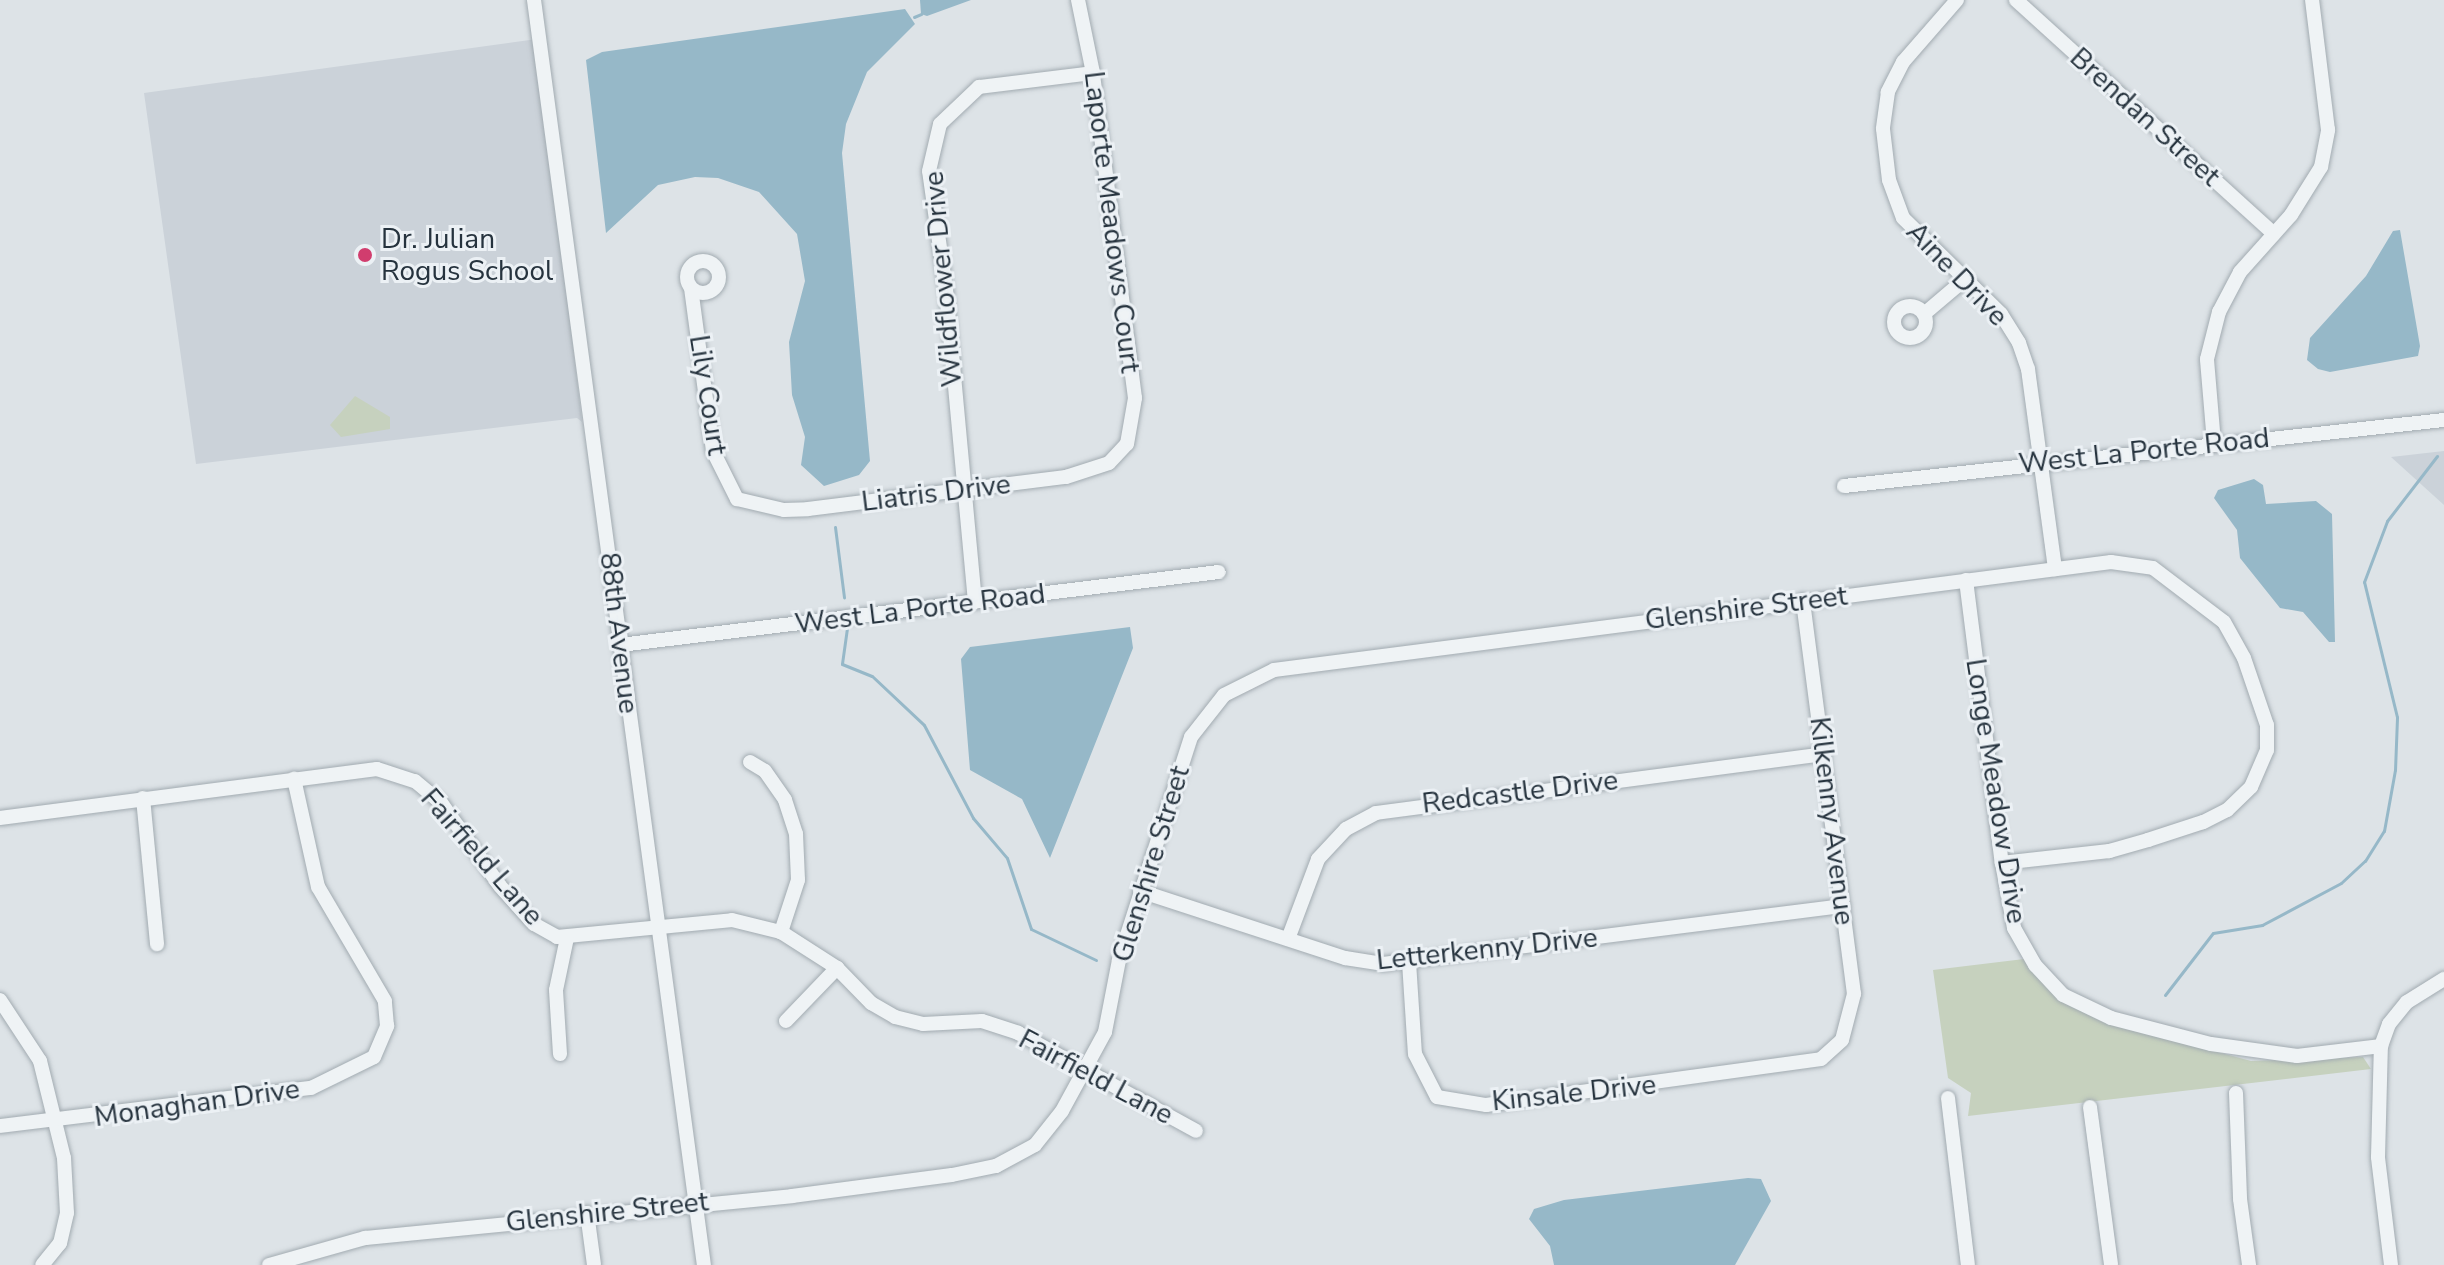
<!DOCTYPE html>
<html>
<head>
<meta charset="utf-8">
<style>
	body { margin:0 }
	#map { position:relative; width:2444px; height:1265px; overflow:hidden; background:#dde3e7; font-family:"Nunito Sans",sans-serif }
	div>[style] { position:absolute }
	.built>* { inset:0; background:#cbd2d9 }
	.green>* { inset:0; background:#c6d1be }
	.water>* { inset:0; background:#96b8c8 }
	.stream>* { height:3px; margin:-1.5px; padding:0 1.5px; transform-origin:1.5px; border-radius:1.5px; background:#96b8c8 }
	.roads { filter:drop-shadow(0 0 2px #a2abb1) drop-shadow(0 0 2px #a2abb1) }
	.minor>* { height:14px; margin:-7px; padding:0 7px; transform-origin:7px; border-radius:7px; background:#eff3f5 }
	.minor>.ring { margin:-7px; padding:0; box-sizing:content-box; background:none; border:14px solid #eff3f5; border-radius:50% }
	.dots>* { width:22px; height:22px; translate:-50% -50%; box-sizing:border-box; border:4px solid #ecf1f5; border-radius:50% }
	span { translate:-50% -50%; white-space:nowrap; text-align:center; line-height:1.15; -webkit-text-stroke:6px #ecf1f5; paint-order:stroke }
	.street-label { font-size:28px; color:#26333e }
	.poi-label { font-size:28px; color:#26333e }
	.left { translate:0 -50%; text-align:left }
</style>
</head>
<body>
<div id="map">
	<div class="built">
		<div style="clip-path:polygon(537px 39px,582px 422px,577px 418px,196px 464px,144px 93px)"></div>
		<div style="clip-path:polygon(2444px 451px,2444px 505px,2391px 457px)"></div>
	</div>
	<div class="green">
		<div style="clip-path:polygon(355px 396px,390px 417px,390px 429px,341px 437px,330px 425px)"></div>
		<div style="clip-path:polygon(2024px 959px,2059px 999px,2114px 1024px,2251px 1061px,2363px 1057px,2371px 1069px,1968px 1116px,1971px 1093px,1948px 1078px,1933px 970px)"></div>
	</div>
	<div class="water">
		<div style="clip-path:polygon(920px 0,971px 0,927px 16px,921px 14px)"></div>
		<div style="clip-path:polygon(905px 9px,915px 24px,867px 72px,846px 124px,842px 153px,870px 461px,859px 475px,824px 486px,801px 465px,805px 437px,792px 395px,789px 342px,805px 281px,797px 234px,759px 192px,718px 178px,695px 177px,658px 185px,606px 233px,586px 60px,602px 52px)"></div>
		<div style="clip-path:polygon(2400px 230px,2420px 346px,2418px 356px,2330px 372px,2318px 369px,2307px 360px,2310px 338px,2366px 276px,2393px 231px)"></div>
		<div style="clip-path:polygon(2254px 479px,2263px 485px,2266px 504px,2316px 501px,2332px 514px,2335px 642px,2329px 642px,2303px 612px,2280px 608px,2240px 558px,2237px 530px,2214px 498px,2218px 490px)"></div>
		<div style="clip-path:polygon(1130px 627px,1133px 648px,1050px 858px,1022px 799px,970px 770px,961px 659px,970px 647px)"></div>
		<div style="clip-path:polygon(1748px 1178px,1761px 1179px,1771px 1201px,1735px 1265px,1554px 1265px,1550px 1246px,1529px 1219px,1534px 1209px,1564px 1200px)"></div>
	</div>
	<div class="stream">
		<div style="left:914px;top:17px;width:8px;rotate:-23deg"></div>
		<div style="left:835px;top:527px;width:71px;rotate:82.7deg"></div>
		<div style="left:847px;top:628px;width:36px;rotate:98deg"></div>
		<div style="left:842px;top:664px;width:32px;rotate:22deg"></div>
		<div style="left:872px;top:676px;width:71px;rotate:43.3deg"></div>
		<div style="left:924px;top:725px;width:105px;rotate:62.2deg"></div>
		<div style="left:973px;top:818px;width:52px;rotate:49.6deg"></div>
		<div style="left:1007px;top:858px;width:75px;rotate:71.3deg"></div>
		<div style="left:1031px;top:929px;width:72px;rotate:25.5deg"></div>
		<div style="left:2165px;top:995px;width:78px;rotate:-52.3deg"></div>
		<div style="left:2213px;top:933px;width:50px;rotate:-9.3deg"></div>
		<div style="left:2262px;top:925px;width:89px;rotate:-28deg"></div>
		<div style="left:2341px;top:883px;width:33px;rotate:-43deg"></div>
		<div style="left:2365px;top:861px;width:36px;rotate:-58deg"></div>
		<div style="left:2384px;top:831px;width:62px;rotate:-79.8deg"></div>
		<div style="left:2395px;top:770px;width:53px;rotate:-87.8deg"></div>
		<div style="left:2397px;top:717px;width:139px;rotate:-103.7deg"></div>
		<div style="left:2364px;top:582px;width:65px;rotate:-69.3deg"></div>
		<div style="left:2387px;top:521px;width:82px;rotate:-52.4deg"></div>
	</div>
	<div class="roads">
		<div class="minor">
			<div style="left:534px;top:0;width:1276px;rotate:82.35deg"></div>
			<div style="left:1957px;top:0;width:82px;rotate:131.1deg"></div>
			<div style="left:1903px;top:62px;width:34px;rotate:117deg"></div>
			<div style="left:1888px;top:92px;width:37px;rotate:98deg"></div>
			<div style="left:1883px;top:129px;width:51px;rotate:83.3deg"></div>
			<div style="left:1889px;top:180px;width:40px;rotate:69.8deg"></div>
			<div style="left:1903px;top:218px;width:137px;rotate:44.4deg"></div>
			<div style="left:2001px;top:314px;width:34px;rotate:58deg"></div>
			<div style="left:2019px;top:343px;width:28px;rotate:71deg"></div>
			<div style="left:2028px;top:369px;width:202px;rotate:82.3deg"></div>
			<div style="left:2016px;top:0;width:348px;rotate:42.2deg"></div>
			<div class="ring" style="left:687px;top:261px;width:18px;height:18px"></div>
			<div style="left:691px;top:288px;width:164px;rotate:82.3deg"></div>
			<div style="left:713px;top:451px;width:54px;rotate:63.4deg"></div>
			<div style="left:737px;top:499px;width:48px;rotate:13.2deg"></div>
			<div style="left:784px;top:510px;width:24px;rotate:-2deg"></div>
			<div style="left:808px;top:509px;width:260px;rotate:-7.1deg"></div>
			<div style="left:1066px;top:477px;width:45px;rotate:-18deg"></div>
			<div style="left:1109px;top:463px;width:26px;rotate:-47deg"></div>
			<div style="left:1127px;top:444px;width:47px;rotate:-80.1deg"></div>
			<div style="left:1135px;top:398px;width:328px;rotate:-97.4deg"></div>
			<div style="left:1093px;top:73px;width:75px;rotate:-101.6deg"></div>
			<div class="ring" style="left:1894px;top:306px;width:18px;height:18px"></div>
			<div style="left:1924px;top:314px;width:52px;rotate:-40.4deg"></div>
			<div style="left:2214px;top:443px;width:84px;rotate:-94.8deg"></div>
			<div style="left:2207px;top:359px;width:49px;rotate:-75.7deg"></div>
			<div style="left:2219px;top:312px;width:45px;rotate:-62.3deg"></div>
			<div style="left:2240px;top:272px;width:76px;rotate:-48.2deg"></div>
			<div style="left:2291px;top:215px;width:57px;rotate:-58deg"></div>
			<div style="left:2321px;top:167px;width:38px;rotate:-79deg"></div>
			<div style="left:2328px;top:130px;width:131px;rotate:-97deg"></div>
			<div style="left:1844px;top:486px;width:604px;rotate:-6.28deg"></div>
			<div style="left:1966px;top:580px;width:285px;rotate:82.8deg"></div>
			<div style="left:2002px;top:863px;width:66px;rotate:79.5deg"></div>
			<div style="left:2014px;top:928px;width:43px;rotate:60.4deg"></div>
			<div style="left:2035px;top:965px;width:41px;rotate:47deg"></div>
			<div style="left:2063px;top:995px;width:53px;rotate:25.6deg"></div>
			<div style="left:2111px;top:1018px;width:103px;rotate:14.6deg"></div>
			<div style="left:2211px;top:1044px;width:87px;rotate:7.9deg"></div>
			<div style="left:2297px;top:1056px;width:85px;rotate:-6.8deg"></div>
			<div style="left:975px;top:602px;width:313px;rotate:-95.3deg"></div>
			<div style="left:946px;top:290px;width:120px;rotate:-98.1deg"></div>
			<div style="left:929px;top:171px;width:48px;rotate:-76.8deg"></div>
			<div style="left:940px;top:124px;width:54px;rotate:-43.5deg"></div>
			<div style="left:979px;top:87px;width:115px;rotate:-7deg"></div>
			<div style="left:620px;top:645px;width:603px;rotate:-6.95deg"></div>
			<div style="left:750px;top:762px;width:17px;rotate:31deg"></div>
			<div style="left:765px;top:771px;width:35px;rotate:55deg"></div>
			<div style="left:785px;top:800px;width:36px;rotate:72deg"></div>
			<div style="left:796px;top:834px;width:46px;rotate:87.5deg"></div>
			<div style="left:798px;top:880px;width:55px;rotate:108.1deg"></div>
			<div style="left:143px;top:798px;width:147px;rotate:84.5deg"></div>
			<div style="left:0;top:818px;width:380px;rotate:-7.4deg"></div>
			<div style="left:377px;top:769px;width:40px;rotate:18deg"></div>
			<div style="left:415px;top:781px;width:35px;rotate:40deg"></div>
			<div style="left:442px;top:804px;width:100px;rotate:54.7deg"></div>
			<div style="left:500px;top:886px;width:51px;rotate:48.2deg"></div>
			<div style="left:534px;top:924px;width:26px;rotate:29deg"></div>
			<div style="left:557px;top:937px;width:176px;rotate:-5.5deg"></div>
			<div style="left:732px;top:920px;width:50px;rotate:13.8deg"></div>
			<div style="left:781px;top:932px;width:67px;rotate:32.7deg"></div>
			<div style="left:837px;top:968px;width:49px;rotate:45.8deg"></div>
			<div style="left:871px;top:1003px;width:28px;rotate:30deg"></div>
			<div style="left:895px;top:1017px;width:29px;rotate:14deg"></div>
			<div style="left:923px;top:1024px;width:59px;rotate:-2.9deg"></div>
			<div style="left:982px;top:1021px;width:38px;rotate:18deg"></div>
			<div style="left:1018px;top:1033px;width:203px;rotate:28.8deg"></div>
			<div style="left:1140px;top:891px;width:216px;rotate:18.1deg"></div>
			<div style="left:1345px;top:958px;width:38px;rotate:9deg"></div>
			<div style="left:1383px;top:964px;width:464px;rotate:-7.2deg"></div>
			<div style="left:1288px;top:939px;width:85px;rotate:-69.4deg"></div>
			<div style="left:1318px;top:859px;width:41px;rotate:-47deg"></div>
			<div style="left:1346px;top:829px;width:34px;rotate:-28deg"></div>
			<div style="left:1376px;top:813px;width:452px;rotate:-7.5deg"></div>
			<div style="left:1409px;top:962px;width:92px;rotate:86.3deg"></div>
			<div style="left:1415px;top:1054px;width:48px;rotate:62.9deg"></div>
			<div style="left:1437px;top:1097px;width:50px;rotate:9.3deg"></div>
			<div style="left:1486px;top:1105px;width:338px;rotate:-7.8deg"></div>
			<div style="left:1821px;top:1059px;width:28px;rotate:-42deg"></div>
			<div style="left:1842px;top:1040px;width:48px;rotate:-75.4deg"></div>
			<div style="left:1854px;top:994px;width:397px;rotate:-97.4deg"></div>
			<div style="left:0;top:1000px;width:73px;rotate:56.7deg"></div>
			<div style="left:40px;top:1061px;width:100px;rotate:76.1deg"></div>
			<div style="left:64px;top:1158px;width:55px;rotate:86.9deg"></div>
			<div style="left:67px;top:1213px;width:31px;rotate:103deg"></div>
			<div style="left:60px;top:1243px;width:28px;rotate:129deg"></div>
			<div style="left:786px;top:1021px;width:74px;rotate:-46.1deg"></div>
			<div style="left:560px;top:1054px;width:64px;rotate:-93.6deg"></div>
			<div style="left:556px;top:990px;width:53px;rotate:-78.1deg"></div>
			<div style="left:2236px;top:1093px;width:106px;rotate:87.8deg"></div>
			<div style="left:2240px;top:1199px;width:67px;rotate:82.2deg"></div>
			<div style="left:1948px;top:1098px;width:168px;rotate:83.2deg"></div>
			<div style="left:2090px;top:1107px;width:159px;rotate:82.4deg"></div>
			<div style="left:0;top:1126px;width:313px;rotate:-7deg"></div>
			<div style="left:311px;top:1088px;width:70px;rotate:-26.2deg"></div>
			<div style="left:374px;top:1057px;width:34px;rotate:-67deg"></div>
			<div style="left:387px;top:1026px;width:25px;rotate:-95deg"></div>
			<div style="left:385px;top:1001px;width:132px;rotate:-120.4deg"></div>
			<div style="left:318px;top:887px;width:111px;rotate:-102.5deg"></div>
			<div style="left:587px;top:1213px;width:52px;rotate:82.3deg"></div>
			<div style="left:269px;top:1265px;width:100px;rotate:-15.7deg"></div>
			<div style="left:365px;top:1238px;width:429px;rotate:-5.6deg"></div>
			<div style="left:792px;top:1196px;width:161px;rotate:-7.5deg"></div>
			<div style="left:952px;top:1175px;width:45px;rotate:-11.6deg"></div>
			<div style="left:996px;top:1166px;width:44px;rotate:-28.3deg"></div>
			<div style="left:1035px;top:1145px;width:43px;rotate:-51.5deg"></div>
			<div style="left:1062px;top:1111px;width:90px;rotate:-61.4deg"></div>
			<div style="left:1105px;top:1032px;width:73px;rotate:-79deg"></div>
			<div style="left:1119px;top:960px;width:234px;rotate:-72.1deg"></div>
			<div style="left:1191px;top:737px;width:53px;rotate:-51.8deg"></div>
			<div style="left:1224px;top:695px;width:56px;rotate:-26.6deg"></div>
			<div style="left:1274px;top:670px;width:844px;rotate:-7.35deg"></div>
			<div style="left:2111px;top:562px;width:42px;rotate:8.1deg"></div>
			<div style="left:2153px;top:568px;width:89px;rotate:37.3deg"></div>
			<div style="left:2224px;top:622px;width:41px;rotate:60.9deg"></div>
			<div style="left:2244px;top:658px;width:71px;rotate:71.1deg"></div>
			<div style="left:2267px;top:725px;width:25px;rotate:90deg"></div>
			<div style="left:2267px;top:750px;width:40px;rotate:113.4deg"></div>
			<div style="left:2251px;top:787px;width:33px;rotate:136deg"></div>
			<div style="left:2227px;top:810px;width:27px;rotate:153deg"></div>
			<div style="left:2203px;top:822px;width:58px;rotate:161.9deg"></div>
			<div style="left:2148px;top:840px;width:41px;rotate:164.2deg"></div>
			<div style="left:2109px;top:851px;width:108px;rotate:173.6deg"></div>
			<div style="left:2391px;top:1265px;width:109px;rotate:-96.9deg"></div>
			<div style="left:2378px;top:1157px;width:111px;rotate:-88.5deg"></div>
			<div style="left:2381px;top:1046px;width:23px;rotate:-70deg"></div>
			<div style="left:2389px;top:1024px;width:28px;rotate:-51deg"></div>
			<div style="left:2407px;top:1002px;width:44px;rotate:-31.9deg"></div>
		</div>
	</div>
	<div class="dots">
		<div style="left:365px;top:255px;background:#d13d6e"></div>
	</div>
	<div class="street-label">
		<span style="left:2145px;top:117px;rotate:42deg">Brendan Street</span>
		<span style="left:1112px;top:222px;rotate:83deg">Laporte Meadows Court</span>
		<span style="left:1957px;top:274px;rotate:46deg">Aine Drive</span>
		<span style="left:943px;top:279px;rotate:-95deg">Wildflower Drive</span>
		<span style="left:708px;top:395px;rotate:81deg">Lily Court</span>
		<span style="left:2144px;top:451px;rotate:-6deg">West La Porte Road</span>
		<span style="left:936px;top:493px;rotate:-7deg">Liatris Drive</span>
		<span style="left:1746px;top:608px;rotate:-7deg">Glenshire Street</span>
		<span style="left:920px;top:609px;rotate:-7deg">West La Porte Road</span>
		<span style="left:619px;top:633px;rotate:83deg">88th Avenue</span>
		<span style="left:1996px;top:791px;rotate:81deg">Longe Meadow Drive</span>
		<span style="left:1520px;top:792px;rotate:-7deg">Redcastle Drive</span>
		<span style="left:1832px;top:821px;rotate:83deg">Kilkenny Avenue</span>
		<span style="left:482px;top:857px;rotate:49deg">Fairfield Lane</span>
		<span style="left:1151px;top:864px;rotate:-73deg">Glenshire Street</span>
		<span style="left:1487px;top:949px;rotate:-6deg">Letterkenny Drive</span>
		<span style="left:1096px;top:1077px;rotate:28deg">Fairfield Lane</span>
		<span style="left:1574px;top:1093px;rotate:-6deg">Kinsale Drive</span>
		<span style="left:197px;top:1103px;rotate:-8deg">Monaghan Drive</span>
		<span style="left:607px;top:1212px;rotate:-6deg">Glenshire Street</span>
	</div>
	<div class="poi-label">
		<span class="left" style="left:381px;top:255px">Dr. Julian<br>Rogus School</span>
	</div>
</div>
</body>
</html>
